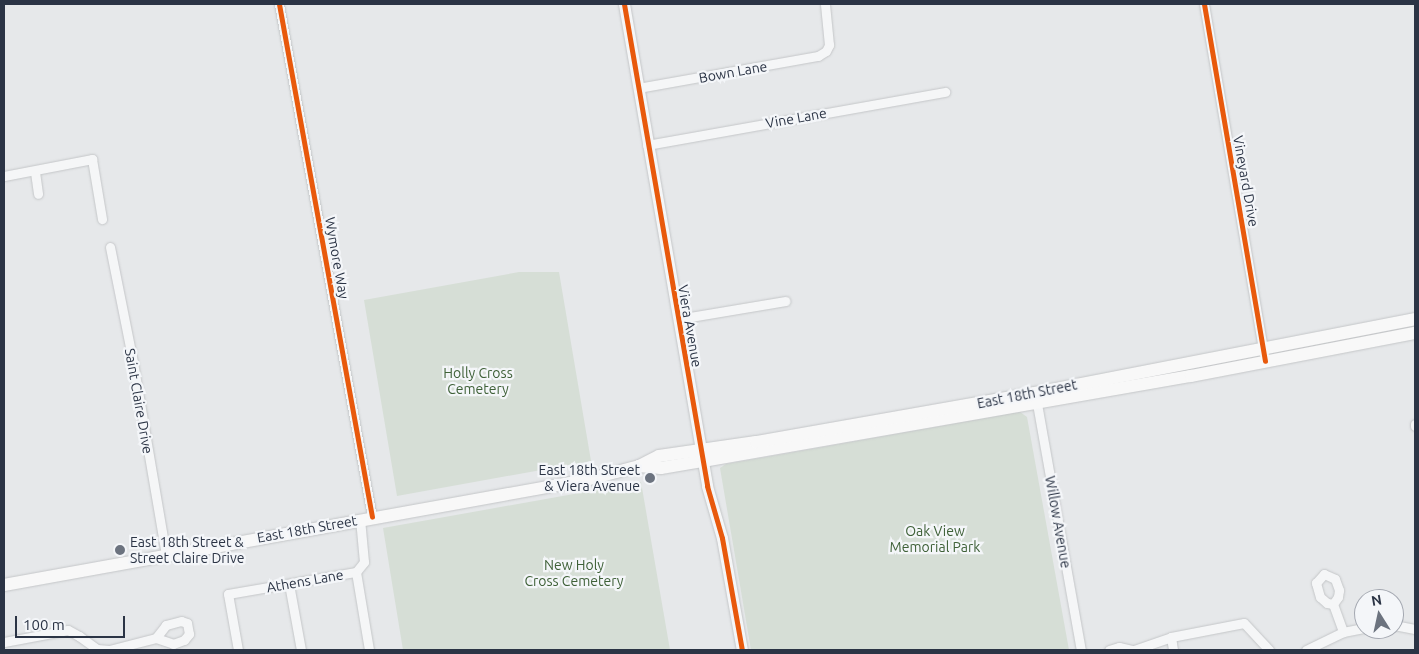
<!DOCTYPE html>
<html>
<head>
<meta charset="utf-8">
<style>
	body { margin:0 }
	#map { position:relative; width:1419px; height:654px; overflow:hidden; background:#e6e8ea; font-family:Ubuntu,sans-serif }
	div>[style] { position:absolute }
	.green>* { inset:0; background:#d6ded6 }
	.roads { filter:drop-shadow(0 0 1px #c4c6c8) drop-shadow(0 0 1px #c4c6c8) }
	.minor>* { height:9px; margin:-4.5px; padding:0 4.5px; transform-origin:4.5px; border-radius:4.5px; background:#f5f6f7 }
	.tertiary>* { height:11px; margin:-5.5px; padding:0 5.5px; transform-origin:5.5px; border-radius:5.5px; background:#f5f6f7 }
	.secondary>* { height:12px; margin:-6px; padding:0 6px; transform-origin:6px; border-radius:6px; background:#f8f8f8 }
	.cycleway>* { height:5px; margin:-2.5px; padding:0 2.5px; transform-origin:2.5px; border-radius:2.5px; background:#e8590c }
	.dots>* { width:14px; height:14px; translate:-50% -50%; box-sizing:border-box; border:2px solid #f4f6f9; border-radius:50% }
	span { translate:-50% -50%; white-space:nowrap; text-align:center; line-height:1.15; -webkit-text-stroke:4.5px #f4f6f9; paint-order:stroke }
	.street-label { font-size:14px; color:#2b3445 }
	.park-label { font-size:14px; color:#3f6138 }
	.poi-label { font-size:14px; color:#2b3445 }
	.right { translate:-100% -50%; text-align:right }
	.left { translate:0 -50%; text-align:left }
	.frame { position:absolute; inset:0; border:5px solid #2b3445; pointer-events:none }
	.north { position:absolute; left:1354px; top:589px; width:50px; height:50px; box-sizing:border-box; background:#f4f6f9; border:1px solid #a4a8b1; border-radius:50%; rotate:350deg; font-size:14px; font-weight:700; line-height:20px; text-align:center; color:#2b3445 }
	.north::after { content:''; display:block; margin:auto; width:18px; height:22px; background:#6c737f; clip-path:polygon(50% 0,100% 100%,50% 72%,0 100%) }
	.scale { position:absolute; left:15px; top:616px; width:110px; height:22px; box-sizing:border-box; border:2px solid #2b3445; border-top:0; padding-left:6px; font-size:15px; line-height:18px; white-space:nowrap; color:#2b3445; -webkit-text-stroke:4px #f4f6f9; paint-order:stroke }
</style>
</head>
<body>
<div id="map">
	<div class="green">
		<div style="clip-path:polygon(519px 272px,559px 272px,591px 461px,397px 496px,364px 300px)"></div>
		<div style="clip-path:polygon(1020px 412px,1027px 417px,1069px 650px,751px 650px,720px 468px,726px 464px)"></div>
		<div style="clip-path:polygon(641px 482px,670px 650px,403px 650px,383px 528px)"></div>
	</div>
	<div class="roads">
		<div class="minor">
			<div style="left:279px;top:4px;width:521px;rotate:79.72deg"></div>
			<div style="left:1204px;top:4px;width:355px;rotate:80.3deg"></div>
			<div style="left:638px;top:88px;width:183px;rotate:-10.1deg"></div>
			<div style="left:818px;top:56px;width:9px;rotate:-32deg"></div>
			<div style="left:826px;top:51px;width:7px;rotate:-63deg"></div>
			<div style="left:829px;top:45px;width:41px;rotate:-95.6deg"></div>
			<div style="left:647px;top:145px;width:303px;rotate:-10.1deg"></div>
			<div style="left:35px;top:172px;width:22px;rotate:82deg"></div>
			<div style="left:4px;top:176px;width:90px;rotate:-10.9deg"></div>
			<div style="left:92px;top:159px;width:61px;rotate:80.5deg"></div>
			<div style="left:110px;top:247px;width:117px;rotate:78.7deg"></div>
			<div style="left:133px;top:362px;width:196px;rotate:80.3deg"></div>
			<div style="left:678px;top:319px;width:109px;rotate:-9.5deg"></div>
			<div style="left:1036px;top:398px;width:256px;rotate:79.9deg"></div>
			<div style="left:1415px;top:424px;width:2px;rotate:90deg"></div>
			<div style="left:356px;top:572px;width:79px;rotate:80.5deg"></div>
			<div style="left:1324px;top:574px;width:12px;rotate:24deg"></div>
			<div style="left:1335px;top:579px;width:12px;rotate:70deg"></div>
			<div style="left:1339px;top:590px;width:7px;rotate:98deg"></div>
			<div style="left:1338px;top:597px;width:9px;rotate:126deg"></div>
			<div style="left:1333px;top:604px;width:6px;rotate:-171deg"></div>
			<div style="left:1327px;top:603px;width:9px;rotate:-139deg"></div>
			<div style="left:1320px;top:597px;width:15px;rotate:-106deg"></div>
			<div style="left:1316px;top:583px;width:12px;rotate:-48deg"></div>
			<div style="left:289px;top:584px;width:67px;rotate:79.7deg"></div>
			<div style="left:1333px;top:604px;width:30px;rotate:70deg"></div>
			<div style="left:1394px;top:625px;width:21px;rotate:11deg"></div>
			<div style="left:1171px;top:637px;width:13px;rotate:81deg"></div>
			<div style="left:4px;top:642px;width:65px;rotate:-10.6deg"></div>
			<div style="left:68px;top:630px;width:13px;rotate:29deg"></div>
			<div style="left:79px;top:636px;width:22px;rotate:36deg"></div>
			<div style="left:97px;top:649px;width:12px;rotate:5deg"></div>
			<div style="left:109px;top:650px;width:49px;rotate:-14.3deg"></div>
			<div style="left:156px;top:638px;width:18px;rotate:19deg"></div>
			<div style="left:173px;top:644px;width:12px;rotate:-20deg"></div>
			<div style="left:184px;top:640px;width:8px;rotate:-50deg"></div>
			<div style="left:189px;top:634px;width:11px;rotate:-100deg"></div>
			<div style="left:187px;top:623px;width:6px;rotate:-162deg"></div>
			<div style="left:181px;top:621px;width:16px;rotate:165deg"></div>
			<div style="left:166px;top:625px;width:16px;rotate:128deg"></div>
			<div style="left:238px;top:650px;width:57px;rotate:-100.1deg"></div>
			<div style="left:228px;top:594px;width:130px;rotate:-9.8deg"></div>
			<div style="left:356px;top:572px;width:13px;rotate:-51deg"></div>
			<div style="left:364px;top:562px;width:43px;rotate:-95.3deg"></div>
			<div style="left:1109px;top:650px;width:10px;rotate:-17deg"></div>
			<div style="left:1119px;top:647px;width:13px;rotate:13deg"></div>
			<div style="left:1134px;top:650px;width:39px;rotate:-19deg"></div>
			<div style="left:1171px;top:637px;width:74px;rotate:-10.9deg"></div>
			<div style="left:1244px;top:623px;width:37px;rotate:47deg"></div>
			<div style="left:1306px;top:650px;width:41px;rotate:-25.9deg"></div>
			<div style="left:1343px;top:632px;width:21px;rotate:-11deg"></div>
		</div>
		<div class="tertiary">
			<div style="left:624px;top:4px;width:489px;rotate:80.2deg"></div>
			<div style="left:707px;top:486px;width:54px;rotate:73.9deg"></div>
			<div style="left:722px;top:538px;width:114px;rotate:79.9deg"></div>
		</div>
		<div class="secondary">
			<div style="left:639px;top:466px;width:22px;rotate:5deg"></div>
			<div style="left:661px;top:468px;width:43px;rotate:-9.5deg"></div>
			<div style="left:703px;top:461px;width:495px;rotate:-9.9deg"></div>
			<div style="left:1191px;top:376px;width:228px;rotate:-10.9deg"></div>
			<div style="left:4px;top:585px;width:591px;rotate:-10.23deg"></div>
			<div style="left:586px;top:480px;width:55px;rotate:-14.8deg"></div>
			<div style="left:639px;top:466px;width:22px;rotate:-27deg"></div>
			<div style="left:659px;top:456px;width:98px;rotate:-8.2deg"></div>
			<div style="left:756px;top:442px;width:283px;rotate:-10deg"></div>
			<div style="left:1035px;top:393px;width:387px;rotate:-11deg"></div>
		</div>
	</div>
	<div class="cycleway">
		<div style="left:279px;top:4px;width:521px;rotate:79.72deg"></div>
		<div style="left:624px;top:4px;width:489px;rotate:80.2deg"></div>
		<div style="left:707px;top:486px;width:54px;rotate:73.9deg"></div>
		<div style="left:722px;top:538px;width:114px;rotate:79.9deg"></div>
		<div style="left:1204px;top:4px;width:362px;rotate:80.3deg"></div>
	</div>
	<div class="dots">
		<div style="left:650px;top:478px;background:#6c737f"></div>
		<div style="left:120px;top:550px;background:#6c737f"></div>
	</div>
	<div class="street-label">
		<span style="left:733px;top:72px;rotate:-10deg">Bown Lane</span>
		<span style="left:796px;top:118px;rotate:-10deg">Vine Lane</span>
		<span style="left:1246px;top:181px;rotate:80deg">Vineyard Drive</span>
		<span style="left:337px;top:258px;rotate:80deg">Wymore Way</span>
		<span style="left:690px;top:326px;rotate:80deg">Viera Avenue</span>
		<span style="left:1027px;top:394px;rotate:-11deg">East 18th Street</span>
		<span style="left:139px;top:401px;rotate:80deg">Saint Claire Drive</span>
		<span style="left:1058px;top:522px;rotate:80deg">Willow Avenue</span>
		<span style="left:307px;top:529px;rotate:-10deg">East 18th Street</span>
		<span style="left:305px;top:581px;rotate:-10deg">Athens Lane</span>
	</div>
	<div class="park-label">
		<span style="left:478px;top:381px">Holly Cross<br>Cemetery</span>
		<span style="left:935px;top:539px">Oak View<br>Memorial Park</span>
		<span style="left:574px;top:573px">New Holy<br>Cross Cemetery</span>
	</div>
	<div class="poi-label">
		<span class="right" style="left:640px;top:478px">East 18th Street<br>&amp; Viera Avenue</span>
		<span class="left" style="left:130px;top:550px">East 18th Street &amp;<br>Street Claire Drive</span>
	</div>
	<div class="frame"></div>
	<div class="north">N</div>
	<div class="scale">100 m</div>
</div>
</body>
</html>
